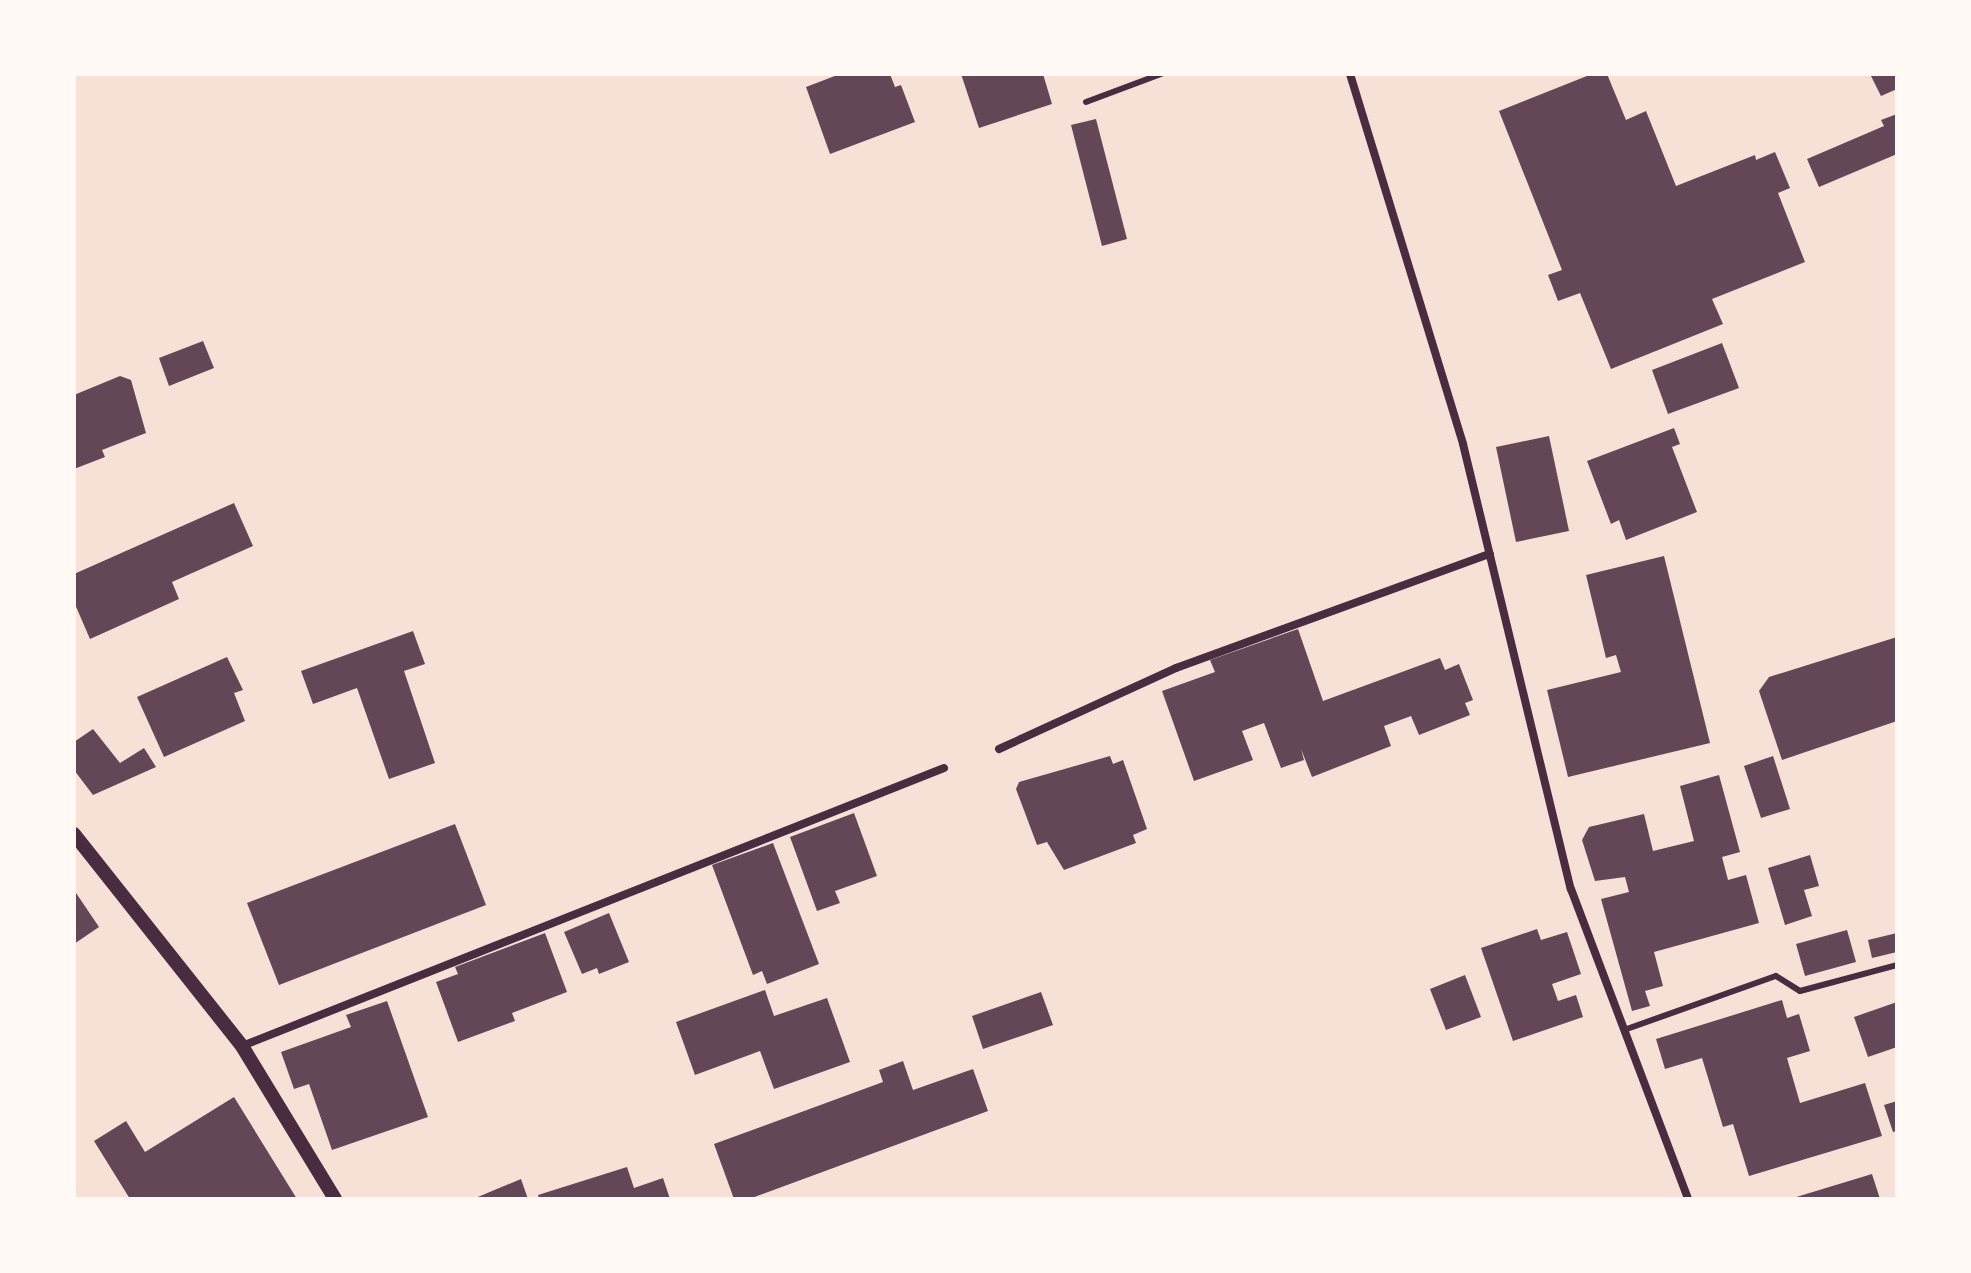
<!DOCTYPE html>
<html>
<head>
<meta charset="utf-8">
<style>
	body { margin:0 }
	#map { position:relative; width:1971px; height:1273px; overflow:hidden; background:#f7e1d7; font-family:Lora,serif }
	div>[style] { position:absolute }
	.building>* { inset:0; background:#644757 }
	.service>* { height:6px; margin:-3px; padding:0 3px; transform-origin:3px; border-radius:3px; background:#4a2c40 }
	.minor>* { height:8px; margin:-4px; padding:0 4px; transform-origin:4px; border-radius:4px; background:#4a2c40 }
	.tertiary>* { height:14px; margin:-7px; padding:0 7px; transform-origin:7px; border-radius:7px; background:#4a2c40 }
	span { translate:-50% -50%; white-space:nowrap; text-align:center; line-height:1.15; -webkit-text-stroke:8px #fffaf5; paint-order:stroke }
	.frame { position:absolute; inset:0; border:76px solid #fffaf5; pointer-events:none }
</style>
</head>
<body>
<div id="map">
	<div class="building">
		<div style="clip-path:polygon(840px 74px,890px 74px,895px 87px,901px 85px,915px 122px,830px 154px,806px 87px)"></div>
		<div style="clip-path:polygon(961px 74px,1043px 74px,1052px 104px,979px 128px)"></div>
		<div style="clip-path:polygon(1592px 74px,1607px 74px,1626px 120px,1646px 111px,1676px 186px,1755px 155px,1756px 160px,1775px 152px,1790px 188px,1778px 193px,1805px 262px,1712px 299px,1723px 324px,1611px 369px,1580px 293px,1558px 301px,1548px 275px,1562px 270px,1499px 111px)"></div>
		<div style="clip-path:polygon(1870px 74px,1897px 74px,1897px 89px,1881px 96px)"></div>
		<div style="clip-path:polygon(1897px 114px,1897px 154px,1819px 187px,1807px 159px,1884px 126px,1881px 120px)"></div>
		<div style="clip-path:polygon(1096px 119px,1127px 239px,1102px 246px,1071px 125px)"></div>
		<div style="clip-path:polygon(203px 341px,214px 368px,169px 386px,159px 358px)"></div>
		<div style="clip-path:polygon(1722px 343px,1739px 388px,1668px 414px,1652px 370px)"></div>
		<div style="clip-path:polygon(120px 376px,131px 380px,146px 433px,102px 450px,105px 457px,74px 469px,74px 395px)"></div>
		<div style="clip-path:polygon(1674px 428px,1680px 444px,1672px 447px,1697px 512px,1626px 540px,1619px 520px,1611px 524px,1587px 461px)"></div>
		<div style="clip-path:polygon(1549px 436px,1569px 531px,1516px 542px,1496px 447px)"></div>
		<div style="clip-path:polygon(234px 503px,253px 546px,172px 582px,179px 599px,90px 639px,74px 602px,74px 574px)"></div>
		<div style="clip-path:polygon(1664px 556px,1710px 743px,1568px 777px,1547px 690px,1621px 672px,1616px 655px,1606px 658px,1586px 575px)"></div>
		<div style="clip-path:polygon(1298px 629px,1323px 701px,1440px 658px,1445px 670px,1459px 664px,1473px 700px,1465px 703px,1470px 715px,1419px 735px,1411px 716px,1384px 726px,1391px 746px,1312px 777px,1301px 749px,1304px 760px,1281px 768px,1264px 723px,1242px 731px,1253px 760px,1194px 781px,1162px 691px,1215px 672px,1210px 660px)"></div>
		<div style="clip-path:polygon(413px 631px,425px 664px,404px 671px,435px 763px,389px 779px,357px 688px,313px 704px,301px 671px)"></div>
		<div style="clip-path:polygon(1897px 637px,1897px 721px,1782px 760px,1759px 691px,1769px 677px)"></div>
		<div style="clip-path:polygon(227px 657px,243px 690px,234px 693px,245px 721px,164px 757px,137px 697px)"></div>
		<div style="clip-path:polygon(93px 729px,120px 763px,144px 748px,156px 767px,93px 795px,74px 770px,74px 742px)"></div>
		<div style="clip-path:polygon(1110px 756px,1113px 764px,1123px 760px,1147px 829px,1133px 835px,1136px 843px,1064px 870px,1047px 842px,1037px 845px,1016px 789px,1019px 782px)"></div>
		<div style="clip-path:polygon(1773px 756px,1790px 809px,1761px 818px,1744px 766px)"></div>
		<div style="clip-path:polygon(1719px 775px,1740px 852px,1722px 857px,1728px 880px,1746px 875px,1759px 923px,1654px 952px,1663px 986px,1645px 991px,1650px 1006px,1632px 1011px,1601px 899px,1629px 892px,1625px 877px,1595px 881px,1582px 840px,1589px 827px,1644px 814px,1653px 851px,1694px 841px,1680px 786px)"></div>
		<div style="clip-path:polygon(854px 813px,877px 876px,835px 891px,840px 903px,817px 911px,790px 837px)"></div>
		<div style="clip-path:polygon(455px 824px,486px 905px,279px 985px,247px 903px)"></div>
		<div style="clip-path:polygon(773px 843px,819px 964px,767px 984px,762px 971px,753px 975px,712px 865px)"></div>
		<div style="clip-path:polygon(1810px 855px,1819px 886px,1804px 890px,1812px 916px,1785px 925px,1768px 868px)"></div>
		<div style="clip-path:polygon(74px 890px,99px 927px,74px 944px)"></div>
		<div style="clip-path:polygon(609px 913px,629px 962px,599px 974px,597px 968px,582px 974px,564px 932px)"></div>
		<div style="clip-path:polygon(1537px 929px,1541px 940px,1567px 932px,1581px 974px,1552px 984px,1558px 1001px,1576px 995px,1583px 1017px,1513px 1041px,1481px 948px)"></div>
		<div style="clip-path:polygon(1847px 930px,1856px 962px,1805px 976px,1796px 944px)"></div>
		<div style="clip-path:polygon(545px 933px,567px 992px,512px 1013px,515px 1021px,458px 1042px,436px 982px,458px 974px,455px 967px)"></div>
		<div style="clip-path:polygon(1897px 933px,1897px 952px,1872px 958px,1868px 940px)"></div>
		<div style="clip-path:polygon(1465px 975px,1481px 1017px,1446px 1030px,1430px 989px)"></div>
		<div style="clip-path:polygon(765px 990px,774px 1016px,827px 998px,850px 1062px,774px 1089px,760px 1051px,695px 1075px,676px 1022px)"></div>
		<div style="clip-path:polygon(1041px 992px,1053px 1025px,983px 1049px,972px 1016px)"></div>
		<div style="clip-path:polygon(1782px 1000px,1787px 1018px,1799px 1014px,1810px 1051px,1787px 1058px,1800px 1103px,1865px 1083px,1882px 1136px,1749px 1176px,1733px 1124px,1723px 1127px,1702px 1058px,1665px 1069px,1656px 1039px)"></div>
		<div style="clip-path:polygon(387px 1001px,428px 1117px,332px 1150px,309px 1084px,294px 1089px,281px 1052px,351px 1027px,346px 1015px)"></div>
		<div style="clip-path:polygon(1897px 1002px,1897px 1047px,1868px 1057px,1854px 1017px)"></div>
		<div style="clip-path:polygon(903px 1061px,913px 1090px,973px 1069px,988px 1111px,749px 1199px,734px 1199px,714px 1144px,883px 1082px,879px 1070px)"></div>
		<div style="clip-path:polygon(234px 1097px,297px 1199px,130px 1199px,94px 1141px,126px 1121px,145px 1152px)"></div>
		<div style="clip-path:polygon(1897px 1101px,1897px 1131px,1893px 1132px,1884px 1105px)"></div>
		<div style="clip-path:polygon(627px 1167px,634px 1188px,663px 1178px,670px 1199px,539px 1199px,538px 1195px)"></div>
		<div style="clip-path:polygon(1872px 1174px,1880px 1199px,1793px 1199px,1793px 1198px)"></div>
		<div style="clip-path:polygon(521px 1179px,528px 1199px,473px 1199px)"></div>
	</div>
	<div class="service">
		<div style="left:1086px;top:102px;width:80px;rotate:-20.5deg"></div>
		<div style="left:1624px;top:1030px;width:161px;rotate:-19.6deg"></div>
		<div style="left:1776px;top:976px;width:28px;rotate:32deg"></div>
		<div style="left:1800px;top:991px;width:100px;rotate:-15deg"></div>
	</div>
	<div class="minor">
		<div style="left:1350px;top:74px;width:387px;rotate:73deg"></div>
		<div style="left:1463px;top:444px;width:458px;rotate:76.4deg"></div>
		<div style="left:1571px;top:889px;width:331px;rotate:69.3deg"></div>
		<div style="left:999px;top:749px;width:195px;rotate:-24.6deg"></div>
		<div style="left:1176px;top:668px;width:334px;rotate:-20deg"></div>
		<div style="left:242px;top:1046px;width:755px;rotate:-21.6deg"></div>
	</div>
	<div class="tertiary">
		<div style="left:74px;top:834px;width:270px;rotate:51.6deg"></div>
		<div style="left:242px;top:1046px;width:179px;rotate:58.7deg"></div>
	</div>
	<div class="frame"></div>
</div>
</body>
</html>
